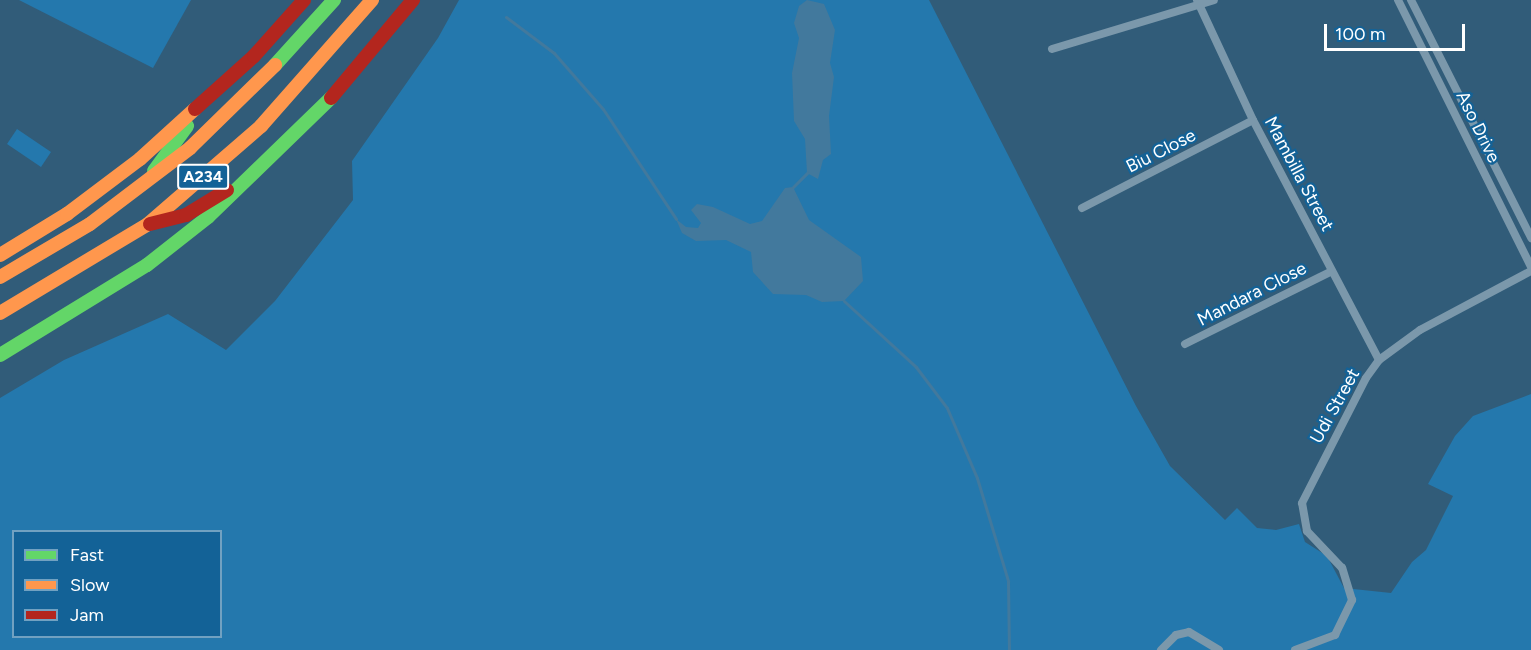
<!DOCTYPE html>
<html>
<head>
<meta charset="utf-8">
<style>
	body { margin:0 }
	#map { position:relative; width:1531px; height:650px; overflow:hidden; background:#315c79; font-family:Figtree,sans-serif }
	div>[style] { position:absolute }
	.green>* { inset:0; background:#2478ad }
	.water>* { inset:0; background:#42799d }
	.stream>* { height:3px; margin:-1.5px; padding:0 1.5px; transform-origin:1.5px; border-radius:1.5px; background:#42799d }
	.street>* { height:8px; margin:-4px; padding:0 4px; transform-origin:4px; border-radius:4px; background:#7b98ab }
	.fast>* { height:14px; margin:-7px; padding:0 7px; transform-origin:7px; border-radius:7px; background:#63d668 }
	.slow>* { height:14px; margin:-7px; padding:0 7px; transform-origin:7px; border-radius:7px; background:#ff974d }
	.jam>* { height:14px; margin:-7px; padding:0 7px; transform-origin:7px; border-radius:7px; background:#b3261e }
	span { translate:-50% -50%; white-space:nowrap; text-align:center; line-height:1.15; -webkit-text-stroke:4.5px #136297; paint-order:stroke }
	.shield-label span { padding:2px 4px; background:#136297; border:2px solid; border-radius:4px; -webkit-text-stroke-width:0 }
	.shield-label { font-size:16px; color:#fff; font-weight:700 }
	.street-label { font-size:18px; color:#fff }
	.legend { position:absolute; left:12px; top:530px; width:210px; height:108px; box-sizing:border-box; background:#136297; border:2px solid #71a1c1; margin:0; padding:8px 10px; list-style:none; font-size:18px; color:#fff }
	.legend li { display:flex; align-items:center; gap:12px; height:30px }
	.legend b { width:30px; border:2px solid #71a1c1 }
	.scale { position:absolute; left:1324px; top:24px; width:141px; height:27px; box-sizing:border-box; border:3px solid #fff; border-top:0; padding-left:8px; font-size:18px; line-height:21px; white-space:nowrap; color:#fff; -webkit-text-stroke:4px #136297; paint-order:stroke }
</style>
</head>
<body>
<div id="map">
	<div class="green">
		<div style="clip-path:polygon(19px 0,191px 0,153px 68px)"></div>
		<div style="clip-path:polygon(evenodd,459px 0,929px 0,1136px 406px,1170px 466px,1225px 520px,1237px 508px,1257px 528px,1276px 530px,1299px 524px,1305px 542px,1327px 556px,1344px 588px,1391px 593px,1412px 562px,1426px 550px,1453px 496px,1428px 484px,1455px 436px,1473px 416px,1531px 394px,1531px 650px,0 650px,0 398px,64px 360px,168px 314px,226px 350px,275px 301px,353px 200px,352px 161px,438px 38px,459px 0,14px 532px,220px 532px,220px 636px,14px 636px,14px 532px)"></div>
		<div style="clip-path:polygon(17px 129px,51px 152px,41px 167px,7px 144px)"></div>
	</div>
	<div class="water">
		<div style="clip-path:polygon(807px 0,824px 4px,835px 30px,830px 63px,834px 77px,829px 116px,831px 154px,823px 160px,818px 179px,807px 173px,805px 139px,794px 121px,792px 73px,799px 38px,794px 23px,799px 6px)"></div>
		<div style="clip-path:polygon(793px 187px,809px 220px,861px 257px,863px 281px,844px 301px,822px 302px,806px 295px,773px 294px,753px 272px,751px 252px,726px 240px,696px 241px,682px 233px,676px 219px,686px 227px,698px 228px,701px 223px,691px 210px,697px 204px,713px 207px,750px 224px,762px 221px,785px 188px)"></div>
	</div>
	<div class="stream">
		<div style="left:506px;top:17px;width:60px;rotate:36.9deg"></div>
		<div style="left:554px;top:53px;width:74px;rotate:48.8deg"></div>
		<div style="left:603px;top:109px;width:132px;rotate:56.4deg"></div>
		<div style="left:793px;top:187px;width:20px;rotate:-45deg"></div>
		<div style="left:844px;top:301px;width:98px;rotate:42.5deg"></div>
		<div style="left:916px;top:367px;width:51px;rotate:52.9deg"></div>
		<div style="left:947px;top:408px;width:76px;rotate:66.8deg"></div>
		<div style="left:977px;top:478px;width:108px;rotate:73.2deg"></div>
		<div style="left:1008px;top:581px;width:69px;rotate:89.2deg"></div>
	</div>
	<div class="street">
		<div style="left:1197px;top:0;width:132px;rotate:65deg"></div>
		<div style="left:1253px;top:120px;width:271px;rotate:62.3deg"></div>
		<div style="left:1398px;top:0;width:298px;rotate:63.5deg"></div>
		<div style="left:1411px;top:0;width:267px;rotate:63.2deg"></div>
		<div style="left:1052px;top:49px;width:169px;rotate:-16.8deg"></div>
		<div style="left:1082px;top:208px;width:192px;rotate:-27.2deg"></div>
		<div style="left:1185px;top:344px;width:164px;rotate:-26.4deg"></div>
		<div style="left:1161px;top:650px;width:21px;rotate:-45deg"></div>
		<div style="left:1176px;top:635px;width:13px;rotate:-13deg"></div>
		<div style="left:1189px;top:632px;width:35px;rotate:31deg"></div>
		<div style="left:1295px;top:650px;width:43px;rotate:-20.6deg"></div>
		<div style="left:1335px;top:635px;width:39px;rotate:-64deg"></div>
		<div style="left:1352px;top:600px;width:34px;rotate:-107deg"></div>
		<div style="left:1342px;top:568px;width:51px;rotate:-133.4deg"></div>
		<div style="left:1307px;top:531px;width:28px;rotate:-100deg"></div>
		<div style="left:1302px;top:503px;width:140px;rotate:-62.9deg"></div>
		<div style="left:1366px;top:378px;width:22px;rotate:-54deg"></div>
		<div style="left:1379px;top:360px;width:51px;rotate:-36.2deg"></div>
		<div style="left:1420px;top:330px;width:126px;rotate:-28deg"></div>
	</div>
	<div class="fast">
		<div style="left:275px;top:65px;width:88px;rotate:-47.8deg"></div>
		<div style="left:154px;top:171px;width:56px;rotate:-53.7deg"></div>
		<div style="left:0;top:355px;width:172px;rotate:-31.5deg"></div>
		<div style="left:147px;top:265px;width:78px;rotate:-38.2deg"></div>
		<div style="left:208px;top:217px;width:171px;rotate:-44.1deg"></div>
	</div>
	<div class="slow">
		<div style="left:0;top:255px;width:79px;rotate:-31.5deg"></div>
		<div style="left:67px;top:214px;width:91px;rotate:-37deg"></div>
		<div style="left:140px;top:159px;width:74px;rotate:-42.3deg"></div>
		<div style="left:0;top:277px;width:104px;rotate:-30.5deg"></div>
		<div style="left:90px;top:224px;width:126px;rotate:-37.2deg"></div>
		<div style="left:190px;top:148px;width:119px;rotate:-44.3deg"></div>
		<div style="left:0;top:313px;width:173px;rotate:-31deg"></div>
		<div style="left:148px;top:224px;width:150px;rotate:-40.9deg"></div>
		<div style="left:261px;top:126px;width:168px;rotate:-48.6deg"></div>
	</div>
	<div class="jam">
		<div style="left:331px;top:98px;width:128px;rotate:-50.1deg"></div>
		<div style="left:195px;top:109px;width:79px;rotate:-41.9deg"></div>
		<div style="left:254px;top:56px;width:75px;rotate:-48.2deg"></div>
		<div style="left:150px;top:224px;width:37px;rotate:-14deg"></div>
		<div style="left:186px;top:215px;width:48px;rotate:-31.4deg"></div>
	</div>
	<div class="shield-label">
		<span style="left:203px;top:177px">A234</span>
	</div>
	<div class="street-label">
		<span style="left:1478px;top:127px;rotate:64deg">Aso Drive</span>
		<span style="left:1161px;top:151px;rotate:-27deg">Biu Close</span>
		<span style="left:1299px;top:174px;rotate:62deg">Mambilla Street</span>
		<span style="left:1252px;top:294px;rotate:-27deg">Mandara Close</span>
		<span style="left:1335px;top:406px;rotate:-61deg">Udi Street</span>
	</div>
	<ul class="legend">
	<li><b style="height:8px;background:#63d668"></b>Fast</li>
	<li><b style="height:8px;background:#ff974d"></b>Slow</li>
	<li><b style="height:8px;background:#b3261e"></b>Jam</li>
	</ul>
	<div class="scale">100 m</div>
</div>
</body>
</html>
